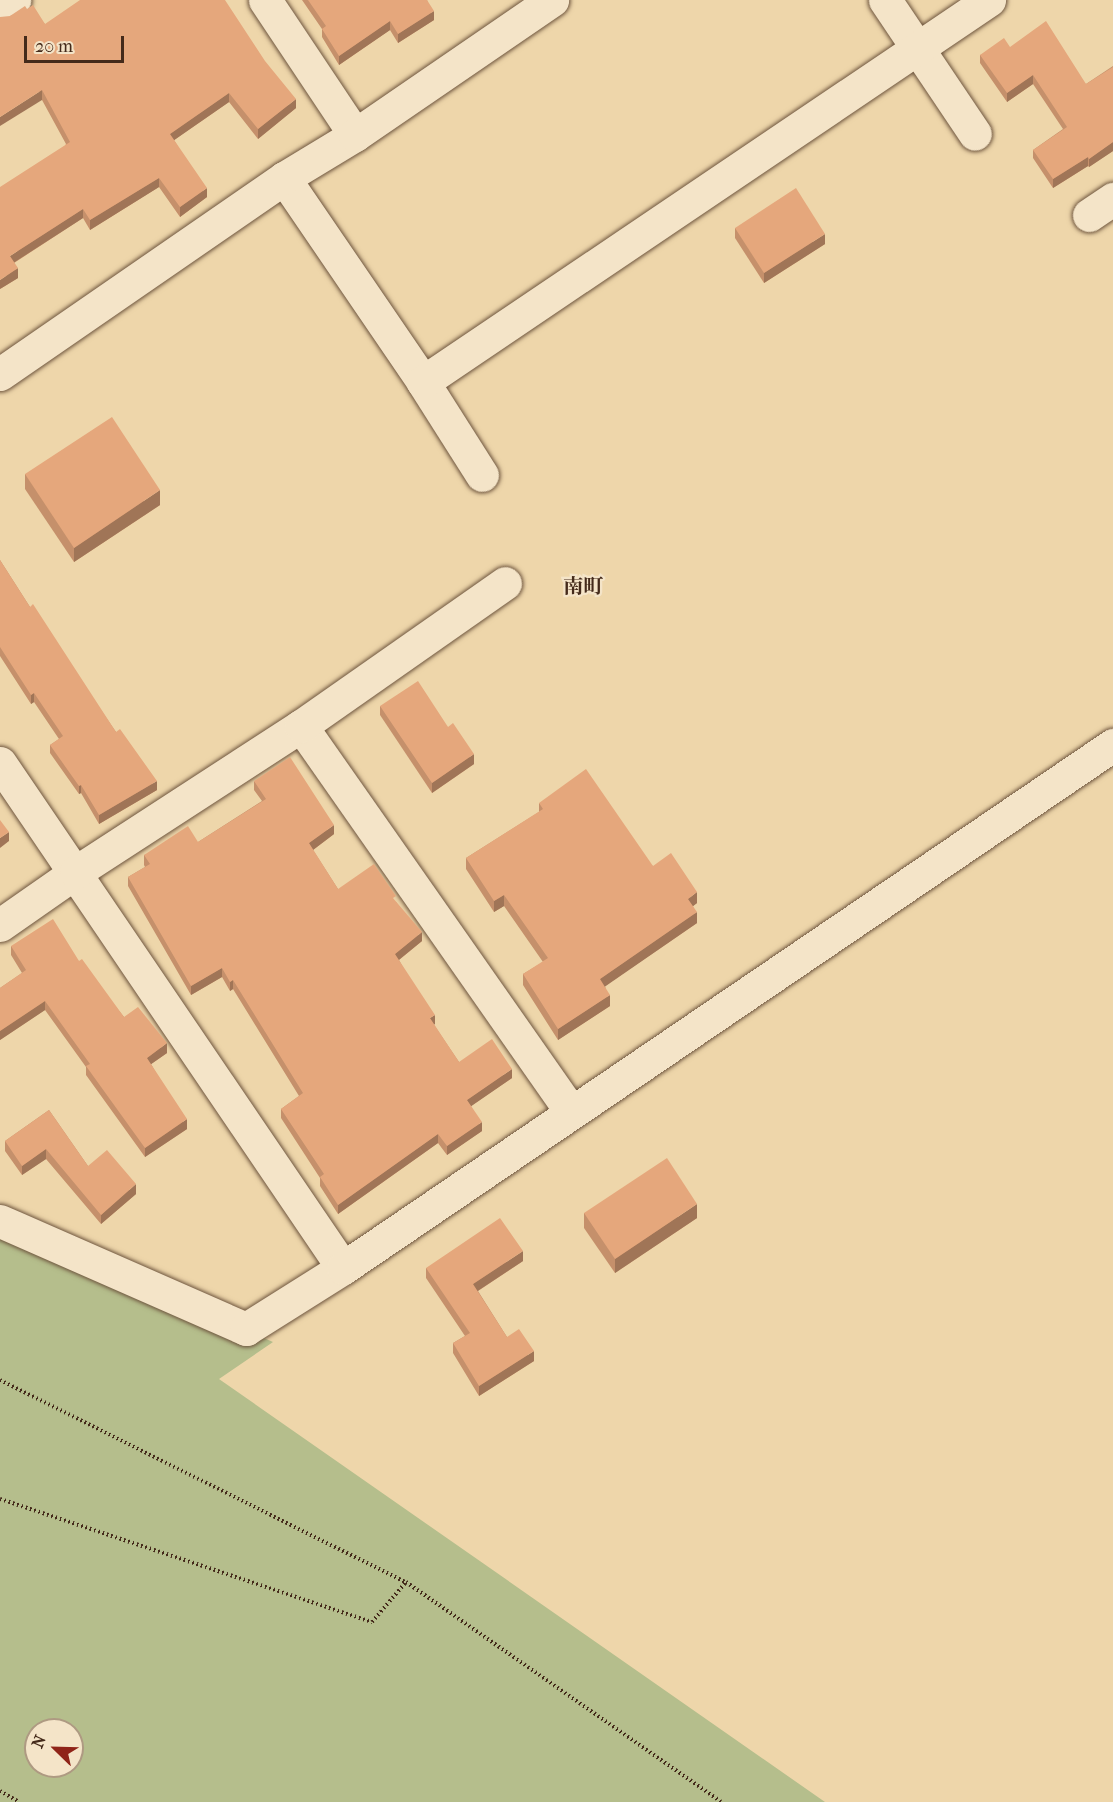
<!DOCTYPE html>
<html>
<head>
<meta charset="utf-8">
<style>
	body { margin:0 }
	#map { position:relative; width:1113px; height:1802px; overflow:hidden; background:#eed6aa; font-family:"IM FELL French Canon","Noto Serif JP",serif }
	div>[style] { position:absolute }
	.green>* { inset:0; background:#b5be8c }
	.path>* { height:4px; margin-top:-2px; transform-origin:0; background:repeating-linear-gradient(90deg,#442a1a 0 1.5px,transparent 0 4.5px) }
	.roads { filter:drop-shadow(0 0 2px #6e553e) drop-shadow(0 0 2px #6e553e) }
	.minor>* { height:33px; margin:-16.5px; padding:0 16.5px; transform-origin:16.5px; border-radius:16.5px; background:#f4e4c8 }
	.wall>* { inset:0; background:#c5906b }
	.shaded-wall>* { inset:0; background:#a07557 }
	.building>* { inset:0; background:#e5a77c }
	span { translate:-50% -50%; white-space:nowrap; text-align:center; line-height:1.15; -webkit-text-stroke:4.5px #f4e4c8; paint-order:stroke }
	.quarter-label { font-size:20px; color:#442a1a; font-weight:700 }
	.north { position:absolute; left:24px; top:1718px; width:60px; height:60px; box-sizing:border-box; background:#f4e4c8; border:2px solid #ae9a82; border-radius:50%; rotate:293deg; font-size:16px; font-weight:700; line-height:24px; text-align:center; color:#442a1a }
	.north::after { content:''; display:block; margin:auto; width:21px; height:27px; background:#8f2418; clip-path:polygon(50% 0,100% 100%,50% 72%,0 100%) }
	.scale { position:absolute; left:24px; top:36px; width:100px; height:27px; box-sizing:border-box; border:3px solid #442a1a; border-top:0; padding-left:8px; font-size:18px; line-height:21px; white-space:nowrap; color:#442a1a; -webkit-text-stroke:4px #f4e4c8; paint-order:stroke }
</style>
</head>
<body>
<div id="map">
	<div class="green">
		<div style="clip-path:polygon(evenodd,0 1222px,273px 1342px,219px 1379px,825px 1802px,0 1802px,0 1222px,36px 1730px,72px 1730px,72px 1766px,36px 1766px,36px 1730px)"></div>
	</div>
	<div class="path">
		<div style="left:0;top:1380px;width:453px;rotate:26.5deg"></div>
		<div style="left:406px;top:1582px;width:384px;rotate:34.9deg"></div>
		<div style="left:0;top:1499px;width:392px;rotate:18.3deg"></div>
		<div style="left:372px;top:1622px;width:52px;rotate:-49.6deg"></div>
		<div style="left:0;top:1791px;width:22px;rotate:30deg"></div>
	</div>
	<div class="roads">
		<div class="minor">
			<div style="left:265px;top:0;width:162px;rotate:56.3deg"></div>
			<div style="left:885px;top:0;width:161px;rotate:56.1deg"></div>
			<div style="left:0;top:9px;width:17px;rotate:-33deg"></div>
			<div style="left:284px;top:178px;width:247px;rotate:55.7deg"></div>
			<div style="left:423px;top:382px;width:110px;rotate:57.6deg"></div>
			<div style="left:1089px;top:215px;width:29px;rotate:-34deg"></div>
			<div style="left:0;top:374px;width:345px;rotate:-34.6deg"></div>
			<div style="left:284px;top:178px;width:83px;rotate:-31.2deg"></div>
			<div style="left:355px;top:135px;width:239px;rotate:-34.4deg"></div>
			<div style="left:423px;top:382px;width:683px;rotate:-34.02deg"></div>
			<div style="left:301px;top:726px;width:470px;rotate:55deg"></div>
			<div style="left:0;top:763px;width:610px;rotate:55.82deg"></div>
			<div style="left:0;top:925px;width:93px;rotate:-34.9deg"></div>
			<div style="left:76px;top:872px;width:268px;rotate:-33deg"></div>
			<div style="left:301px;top:726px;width:249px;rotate:-35deg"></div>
			<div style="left:0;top:1221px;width:269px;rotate:23.7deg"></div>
			<div style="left:246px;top:1329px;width:115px;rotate:-32.2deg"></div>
			<div style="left:343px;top:1268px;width:931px;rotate:-34.19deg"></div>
		</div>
	</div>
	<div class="wall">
		<div style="clip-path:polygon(302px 0,427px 0,434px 20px,398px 43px,390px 30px,339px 65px,322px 37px,322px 29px)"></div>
		<div style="clip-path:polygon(27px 9px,45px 24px,296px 108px,258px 139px,229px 102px,174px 140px,207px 197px,180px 217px,159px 187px,90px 230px,83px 218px,14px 263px,18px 278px,0 289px,66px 144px,42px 100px,10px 16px)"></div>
		<div style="clip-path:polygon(1010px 47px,1086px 84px,1113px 66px,1113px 151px,1089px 167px,1088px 166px,1053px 188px,1033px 158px,1033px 150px,1063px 129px,1033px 84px,1007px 102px,980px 63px,980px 55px)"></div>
		<div style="clip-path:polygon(735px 228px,825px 244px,764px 283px,735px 238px)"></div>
		<div style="clip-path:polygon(25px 474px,160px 505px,74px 562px,25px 489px)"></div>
		<div style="clip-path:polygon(0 560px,30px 607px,116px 732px,157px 790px,99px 824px,81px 793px,79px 794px,50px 753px,50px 745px,59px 739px,34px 702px,31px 704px,0 656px)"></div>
		<div style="clip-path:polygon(380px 706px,448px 727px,474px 764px,432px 793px,380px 715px)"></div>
		<div style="clip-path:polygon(254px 781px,334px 834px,313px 850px,338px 889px,396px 902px,422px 941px,399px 960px,434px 1025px,459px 1062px,512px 1078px,471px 1106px,482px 1131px,447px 1155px,438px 1143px,338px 1214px,320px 1186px,320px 1178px,281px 1118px,281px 1109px,299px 1096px,233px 989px,230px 991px,222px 977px,191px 995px,128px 886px,128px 877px,145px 867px,144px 865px,144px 855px,198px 842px,262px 801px,254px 790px)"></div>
		<div style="clip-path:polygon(539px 803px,653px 866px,697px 903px,693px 906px,697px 923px,605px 986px,610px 1006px,558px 1040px,523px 985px,523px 974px,543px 962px,504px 906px,494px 912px,466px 869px,466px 858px,539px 812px)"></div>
		<div style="clip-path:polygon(11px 946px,79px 961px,124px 1017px,167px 1053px,151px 1064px,187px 1129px,145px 1157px,86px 1075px,86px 1067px,45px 1010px,0 1040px,0 988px,22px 973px,11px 955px)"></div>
		<div style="clip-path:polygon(49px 1110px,88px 1166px,136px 1194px,101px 1224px,46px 1159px,22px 1175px,5px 1151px,5px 1141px)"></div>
		<div style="clip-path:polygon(584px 1213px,697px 1218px,615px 1273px,584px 1228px)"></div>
		<div style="clip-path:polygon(523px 1261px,478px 1291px,507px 1337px,534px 1361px,479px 1396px,453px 1353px,453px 1343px,465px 1336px,426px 1278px,426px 1268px)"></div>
	</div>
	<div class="shaded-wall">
		<div style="clip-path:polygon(434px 11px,434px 20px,398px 43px,398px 34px)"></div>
		<div style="clip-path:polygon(390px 21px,390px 30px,339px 65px,339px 56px)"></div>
		<div style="clip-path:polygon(1033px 75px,1033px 84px,1007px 102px,1007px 93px)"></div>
		<div style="clip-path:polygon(42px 90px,42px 100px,0 126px,0 117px)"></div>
		<div style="clip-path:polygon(229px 93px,229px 102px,170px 143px,170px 134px)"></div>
		<div style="clip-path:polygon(296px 99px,296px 108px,258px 139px,258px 129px)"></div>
		<div style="clip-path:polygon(1113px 142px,1113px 151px,1089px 167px,1089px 159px)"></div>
		<div style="clip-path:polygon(1088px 157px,1088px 166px,1053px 188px,1053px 179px)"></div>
		<div style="clip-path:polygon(159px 178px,159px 187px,90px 230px,90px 220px)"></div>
		<div style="clip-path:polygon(207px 188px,207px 197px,180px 217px,180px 207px)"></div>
		<div style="clip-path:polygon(83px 209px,83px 218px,10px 265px,10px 256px)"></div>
		<div style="clip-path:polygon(825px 234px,825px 244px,764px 283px,764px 273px)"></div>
		<div style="clip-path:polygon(18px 268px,18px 278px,0 289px,0 280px)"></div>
		<div style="clip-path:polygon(160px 490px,160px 505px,74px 562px,74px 548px)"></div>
		<div style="clip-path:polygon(34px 693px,34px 702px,31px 704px,31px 695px)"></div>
		<div style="clip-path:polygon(474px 754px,474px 764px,432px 793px,432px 783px)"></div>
		<div style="clip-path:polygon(157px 781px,157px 790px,99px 824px,99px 815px)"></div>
		<div style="clip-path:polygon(81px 785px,81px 793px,79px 794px,79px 786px)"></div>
		<div style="clip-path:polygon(334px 825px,334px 834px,309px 853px,309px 843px)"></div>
		<div style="clip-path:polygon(9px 832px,9px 841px,0 848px,0 838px)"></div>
		<div style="clip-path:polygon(697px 892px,697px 903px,688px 910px,688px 899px)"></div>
		<div style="clip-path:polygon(504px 895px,504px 906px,494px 912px,494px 901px)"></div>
		<div style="clip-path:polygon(697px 912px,697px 923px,600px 990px,600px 979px)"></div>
		<div style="clip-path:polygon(422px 932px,422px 941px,395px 963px,395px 954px)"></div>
		<div style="clip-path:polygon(222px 968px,222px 977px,191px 995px,191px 986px)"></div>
		<div style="clip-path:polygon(233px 980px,233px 989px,230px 991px,230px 982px)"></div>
		<div style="clip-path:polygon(610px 995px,610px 1006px,558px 1040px,558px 1029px)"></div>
		<div style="clip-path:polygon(45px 1001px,45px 1010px,0 1040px,0 1031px)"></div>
		<div style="clip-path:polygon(435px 1015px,435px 1024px,430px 1028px,430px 1018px)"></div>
		<div style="clip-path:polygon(167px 1043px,167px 1053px,147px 1067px,147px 1058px)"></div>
		<div style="clip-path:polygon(512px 1069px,512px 1078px,467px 1109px,467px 1100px)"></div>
		<div style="clip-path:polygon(187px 1119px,187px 1129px,145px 1157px,145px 1148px)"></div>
		<div style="clip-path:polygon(482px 1122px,482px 1131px,447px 1155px,447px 1146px)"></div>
		<div style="clip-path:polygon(438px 1134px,438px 1143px,338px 1214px,338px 1205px)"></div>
		<div style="clip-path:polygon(46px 1149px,46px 1159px,22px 1175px,22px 1166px)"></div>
		<div style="clip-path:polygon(136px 1184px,136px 1194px,101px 1224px,101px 1215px)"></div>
		<div style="clip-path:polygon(697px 1204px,697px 1218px,615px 1273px,615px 1259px)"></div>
		<div style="clip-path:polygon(523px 1251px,523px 1261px,473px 1294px,473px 1284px)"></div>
		<div style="clip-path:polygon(534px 1351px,534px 1361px,479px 1396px,479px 1386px)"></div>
	</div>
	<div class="building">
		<div style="clip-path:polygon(80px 0,225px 0,265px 61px,296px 99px,258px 129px,229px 93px,170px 134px,207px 188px,180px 207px,159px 178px,90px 220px,83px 209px,10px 256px,18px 268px,0 280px,0 187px,70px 142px,42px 90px,0 117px,0 17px,10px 16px,25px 6px,27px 9px,33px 5px,45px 24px)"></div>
		<div style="clip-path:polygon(308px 0,427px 0,434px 11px,398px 34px,390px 21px,339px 56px,322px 29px,326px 26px)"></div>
		<div style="clip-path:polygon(1046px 21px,1086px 84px,1113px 67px,1113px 142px,1089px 159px,1088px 157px,1053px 179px,1033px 150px,1067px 127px,1033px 75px,1007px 93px,980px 55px,1004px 38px,1010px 47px)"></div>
		<div style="clip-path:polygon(796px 188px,825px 234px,764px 273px,735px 228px)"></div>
		<div style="clip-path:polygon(112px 417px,160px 490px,74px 548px,25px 474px)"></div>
		<div style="clip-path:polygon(0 560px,30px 607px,33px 604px,116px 732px,120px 729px,157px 781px,99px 815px,81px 785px,79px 786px,50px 745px,63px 736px,34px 693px,31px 695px,0 647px)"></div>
		<div style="clip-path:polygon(418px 681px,448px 727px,453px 723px,474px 754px,432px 783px,380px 706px)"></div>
		<div style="clip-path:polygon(290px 757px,334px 825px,309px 843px,338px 889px,374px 864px,396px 896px,393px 898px,422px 932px,395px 954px,435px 1015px,430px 1018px,459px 1062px,492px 1039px,512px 1069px,467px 1100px,482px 1122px,447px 1146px,438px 1134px,338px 1205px,320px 1177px,324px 1174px,281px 1109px,303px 1093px,233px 980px,230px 982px,222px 968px,191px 986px,128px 877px,150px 864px,144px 855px,188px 826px,198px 842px,266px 799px,254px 781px)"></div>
		<div style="clip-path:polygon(586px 769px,653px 866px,671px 853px,697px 892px,688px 899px,697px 912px,600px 979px,610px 995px,558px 1029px,523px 974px,548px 958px,504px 895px,494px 901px,466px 858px,543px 809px,539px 803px)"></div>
		<div style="clip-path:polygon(0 820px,9px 832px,0 838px)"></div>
		<div style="clip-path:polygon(53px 919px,79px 961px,82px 959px,124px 1017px,138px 1007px,167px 1043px,147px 1058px,187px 1119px,145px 1148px,86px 1066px,90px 1064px,45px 1001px,0 1031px,0 988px,26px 970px,11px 946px)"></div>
		<div style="clip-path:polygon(49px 1110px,88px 1166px,107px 1150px,136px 1184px,101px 1215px,46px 1149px,22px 1166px,5px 1141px)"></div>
		<div style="clip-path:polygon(667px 1158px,697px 1204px,615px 1259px,584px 1213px)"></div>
		<div style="clip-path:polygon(500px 1218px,523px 1251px,473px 1284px,507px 1337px,519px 1329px,534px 1351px,479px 1386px,453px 1343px,470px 1333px,426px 1268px)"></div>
	</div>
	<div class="quarter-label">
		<span style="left:583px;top:586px">南町</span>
	</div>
	<div class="north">N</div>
	<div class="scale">20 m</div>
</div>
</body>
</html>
